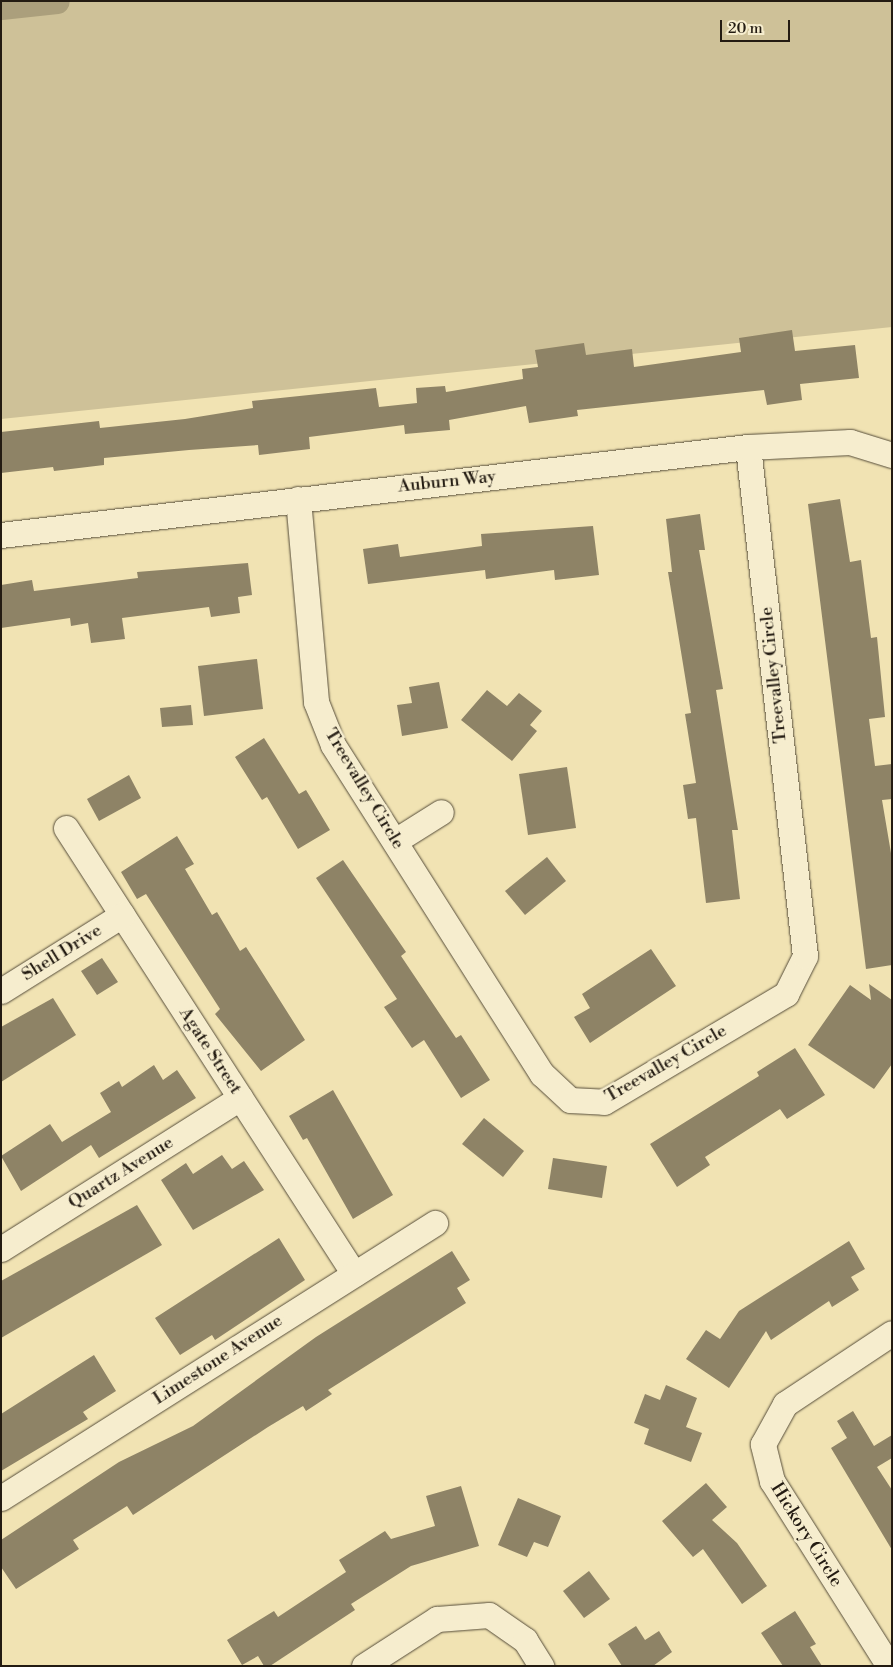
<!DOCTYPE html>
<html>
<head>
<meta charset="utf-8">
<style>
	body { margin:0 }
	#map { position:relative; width:893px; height:1667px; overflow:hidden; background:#f1e3b3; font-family:"Libre Bodoni",serif }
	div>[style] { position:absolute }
	.green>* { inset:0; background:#cec198 }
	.canal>* { height:25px; margin:-12.5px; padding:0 12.5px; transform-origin:12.5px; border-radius:12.5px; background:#ab9f7c }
	.building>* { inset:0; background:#8e8366 }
	.roads { filter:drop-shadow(0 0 1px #564d3a) drop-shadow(0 0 1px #564d3a) }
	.minor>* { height:25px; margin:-12.5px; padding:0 12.5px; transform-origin:12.5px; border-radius:12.5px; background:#f6edce }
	span { translate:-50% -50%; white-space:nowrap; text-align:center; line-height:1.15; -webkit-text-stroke:5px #f6edce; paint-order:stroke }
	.street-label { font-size:18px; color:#231b12 }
	.frame { position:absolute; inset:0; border:2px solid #231b12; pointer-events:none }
	.scale { position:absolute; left:720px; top:20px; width:70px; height:22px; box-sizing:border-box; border:2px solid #231b12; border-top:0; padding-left:6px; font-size:15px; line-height:18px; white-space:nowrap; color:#231b12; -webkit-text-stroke:4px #f6edce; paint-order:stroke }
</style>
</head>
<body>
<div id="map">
	<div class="green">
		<div style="clip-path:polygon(1px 1px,892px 1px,892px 327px,1px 419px)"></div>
	</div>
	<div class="canal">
		<div style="left:1px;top:7px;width:56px;rotate:-6.1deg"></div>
	</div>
	<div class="building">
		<div style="clip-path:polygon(792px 330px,795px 351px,855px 345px,859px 378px,800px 384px,802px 400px,767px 405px,764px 390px,577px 410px,578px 416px,529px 423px,526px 406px,449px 420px,450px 430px,405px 434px,404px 425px,309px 437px,310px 449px,259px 455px,258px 445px,189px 450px,104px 458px,104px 465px,54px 471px,53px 467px,1px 473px,1px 432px,99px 421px,100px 428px,185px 419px,253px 408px,252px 401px,376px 388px,379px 407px,417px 403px,416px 388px,445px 386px,446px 392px,523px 379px,522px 369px,538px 367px,535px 350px,584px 343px,586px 355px,632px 349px,634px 367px,741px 352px,739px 338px)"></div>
		<div style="clip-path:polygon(840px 499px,850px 562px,861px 560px,871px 638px,877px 637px,885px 717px,869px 719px,875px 766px,892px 764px,892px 799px,882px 800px,892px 859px,892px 965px,866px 969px,808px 504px)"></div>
		<div style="clip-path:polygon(700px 514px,705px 550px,699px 550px,723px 689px,716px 690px,738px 830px,732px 830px,740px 899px,706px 903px,696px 818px,688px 819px,683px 785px,696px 783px,685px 714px,691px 713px,668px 572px,672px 572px,666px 519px)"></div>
		<div style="clip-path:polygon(593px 526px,599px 575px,555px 580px,554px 570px,486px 579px,485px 570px,368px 584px,363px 549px,398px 544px,400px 557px,482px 546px,481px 534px)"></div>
		<div style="clip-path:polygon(248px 563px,252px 595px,238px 597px,240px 613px,211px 617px,209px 607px,122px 618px,125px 639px,91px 643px,88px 623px,71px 626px,70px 618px,1px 628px,1px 585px,32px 580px,34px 591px,138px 578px,137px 572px)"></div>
		<div style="clip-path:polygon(257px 659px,263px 709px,204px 716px,198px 666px)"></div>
		<div style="clip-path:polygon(439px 682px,448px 728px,402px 736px,397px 705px,412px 703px,409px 687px)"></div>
		<div style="clip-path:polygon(487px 690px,507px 706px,519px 693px,542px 711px,530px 725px,537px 731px,512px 761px,461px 720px)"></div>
		<div style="clip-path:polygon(191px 705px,193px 725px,162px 727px,160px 708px)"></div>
		<div style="clip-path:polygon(264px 738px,299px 794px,306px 790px,330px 830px,298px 849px,267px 797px,262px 800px,235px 757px)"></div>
		<div style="clip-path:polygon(567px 767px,576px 828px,528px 835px,519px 774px)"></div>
		<div style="clip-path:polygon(129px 775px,141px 798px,99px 821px,87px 799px)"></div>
		<div style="clip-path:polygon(177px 836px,194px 864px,185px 869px,212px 915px,217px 912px,240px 951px,246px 947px,305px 1040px,261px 1071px,215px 1014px,220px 1009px,146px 894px,137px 899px,121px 872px)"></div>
		<div style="clip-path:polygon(547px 857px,566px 881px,525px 915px,505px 891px)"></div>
		<div style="clip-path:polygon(343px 860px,406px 952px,401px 956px,456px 1038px,461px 1035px,490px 1080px,461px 1098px,424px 1040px,412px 1048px,384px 1007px,397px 999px,316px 878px)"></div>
		<div style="clip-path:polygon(651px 949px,676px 986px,590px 1043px,574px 1017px,590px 1008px,582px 994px)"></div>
		<div style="clip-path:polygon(102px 958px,118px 982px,97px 995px,81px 971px)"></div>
		<div style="clip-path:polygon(869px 984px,892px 1000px,892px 1064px,874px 1089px,808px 1045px,850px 985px,871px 1000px)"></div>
		<div style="clip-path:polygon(53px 998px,76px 1035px,1px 1082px,1px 1027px)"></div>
		<div style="clip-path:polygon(795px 1048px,825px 1095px,787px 1119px,780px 1109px,705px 1157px,710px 1165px,677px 1187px,650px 1144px,759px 1076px,757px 1072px)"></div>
		<div style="clip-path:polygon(154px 1065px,163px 1080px,177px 1070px,196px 1098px,99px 1158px,91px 1145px,21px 1191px,1px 1156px,50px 1124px,62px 1142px,111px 1112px,100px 1093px,119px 1081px,122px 1087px)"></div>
		<div style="clip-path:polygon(333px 1090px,393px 1195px,353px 1219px,307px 1138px,303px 1140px,289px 1116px)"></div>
		<div style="clip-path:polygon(484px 1118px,524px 1151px,503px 1177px,462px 1144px)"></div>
		<div style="clip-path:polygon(222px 1155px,232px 1169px,244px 1161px,264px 1190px,193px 1230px,161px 1180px,186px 1163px,193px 1174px)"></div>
		<div style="clip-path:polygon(553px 1158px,607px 1166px,602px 1198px,548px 1189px)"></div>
		<div style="clip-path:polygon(137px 1205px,162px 1245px,1px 1338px,1px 1281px)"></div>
		<div style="clip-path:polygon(279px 1238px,305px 1280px,215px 1340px,212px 1335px,180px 1355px,155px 1318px)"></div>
		<div style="clip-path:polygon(849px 1241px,865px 1269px,851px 1277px,859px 1290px,832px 1307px,829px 1301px,771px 1340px,766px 1331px,729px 1388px,686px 1359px,706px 1330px,720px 1339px,739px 1311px)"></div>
		<div style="clip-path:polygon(452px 1251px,470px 1280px,457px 1288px,466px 1303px,328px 1390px,332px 1394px,306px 1411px,303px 1406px,268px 1427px,133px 1515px,127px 1506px,73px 1540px,79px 1549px,16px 1589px,1px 1567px,1px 1540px,119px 1462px,193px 1426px,316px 1337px)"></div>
		<div style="clip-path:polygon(94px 1355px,116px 1391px,83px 1412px,88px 1419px,1px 1471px,1px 1414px)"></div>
		<div style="clip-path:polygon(666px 1385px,697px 1398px,686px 1427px,702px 1433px,691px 1462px,644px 1444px,649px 1429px,634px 1423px,645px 1394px,660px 1400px)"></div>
		<div style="clip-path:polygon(853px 1411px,874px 1446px,892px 1435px,892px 1458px,877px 1467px,892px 1490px,892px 1550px,831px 1448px,847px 1438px,837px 1421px)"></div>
		<div style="clip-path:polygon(706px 1483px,727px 1507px,712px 1520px,737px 1543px,767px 1586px,742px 1604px,703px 1549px,693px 1557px,662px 1521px)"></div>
		<div style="clip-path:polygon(461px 1486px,479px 1546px,411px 1566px,351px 1604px,355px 1610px,270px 1666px,264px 1666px,258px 1656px,242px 1665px,227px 1640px,274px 1611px,278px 1617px,346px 1572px,339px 1560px,385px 1531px,391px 1539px,435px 1526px,426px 1496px)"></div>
		<div style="clip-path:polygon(518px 1498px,561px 1516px,548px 1547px,534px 1542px,527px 1557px,498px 1545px)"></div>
		<div style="clip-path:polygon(589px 1571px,610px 1599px,584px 1618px,563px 1591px)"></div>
		<div style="clip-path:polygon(795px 1611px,816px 1644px,810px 1647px,822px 1666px,783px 1666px,761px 1633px)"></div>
		<div style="clip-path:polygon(636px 1626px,645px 1640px,659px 1631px,672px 1652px,653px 1666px,622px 1666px,608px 1644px)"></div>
	</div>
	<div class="roads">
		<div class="minor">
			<div style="left:298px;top:499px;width:204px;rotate:84.9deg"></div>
			<div style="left:316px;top:702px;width:46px;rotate:68.4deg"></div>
			<div style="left:333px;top:745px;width:390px;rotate:57.6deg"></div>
			<div style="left:542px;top:1074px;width:38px;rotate:43deg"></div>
			<div style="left:570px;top:1100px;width:34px;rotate:3deg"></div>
			<div style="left:604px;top:1102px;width:212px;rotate:-30.7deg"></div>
			<div style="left:786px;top:994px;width:42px;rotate:-63.4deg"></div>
			<div style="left:805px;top:956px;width:512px;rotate:-96.39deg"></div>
			<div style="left:1px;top:535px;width:752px;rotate:-6.72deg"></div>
			<div style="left:748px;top:447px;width:102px;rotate:-2.8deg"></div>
			<div style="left:850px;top:442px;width:44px;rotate:17.2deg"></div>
			<div style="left:66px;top:828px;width:531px;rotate:57.15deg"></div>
			<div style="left:395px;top:841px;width:54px;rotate:-32.2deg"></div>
			<div style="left:1px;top:991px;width:143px;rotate:-32.1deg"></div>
			<div style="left:1px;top:1249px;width:283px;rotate:-32.3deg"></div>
			<div style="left:1px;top:1498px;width:514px;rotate:-32.36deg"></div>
			<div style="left:364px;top:1666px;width:87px;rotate:-32.8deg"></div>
			<div style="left:437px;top:1619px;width:52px;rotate:-4.4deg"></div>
			<div style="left:489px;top:1615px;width:44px;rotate:34.8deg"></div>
			<div style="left:525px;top:1640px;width:31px;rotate:58deg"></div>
			<div style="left:889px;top:1666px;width:219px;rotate:-122.3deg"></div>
			<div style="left:772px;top:1481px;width:38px;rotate:-104deg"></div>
			<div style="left:763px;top:1444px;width:46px;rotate:-61.2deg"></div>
			<div style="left:785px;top:1404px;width:128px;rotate:-33.6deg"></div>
		</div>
	</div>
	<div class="street-label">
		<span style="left:447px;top:482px;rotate:-6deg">Auburn Way</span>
		<span style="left:774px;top:675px;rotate:-96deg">Treevalley Circle</span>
		<span style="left:364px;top:789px;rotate:59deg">Treevalley Circle</span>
		<span style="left:62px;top:953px;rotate:-32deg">Shell Drive</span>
		<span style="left:210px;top:1051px;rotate:57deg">Agate Street</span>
		<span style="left:666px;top:1064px;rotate:-30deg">Treevalley Circle</span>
		<span style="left:121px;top:1173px;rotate:-32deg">Quartz Avenue</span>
		<span style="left:218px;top:1360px;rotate:-33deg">Limestone Avenue</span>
		<span style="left:806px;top:1535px;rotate:58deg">Hickory Circle</span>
	</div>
	<div class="frame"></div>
	<div class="scale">20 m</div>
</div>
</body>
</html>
